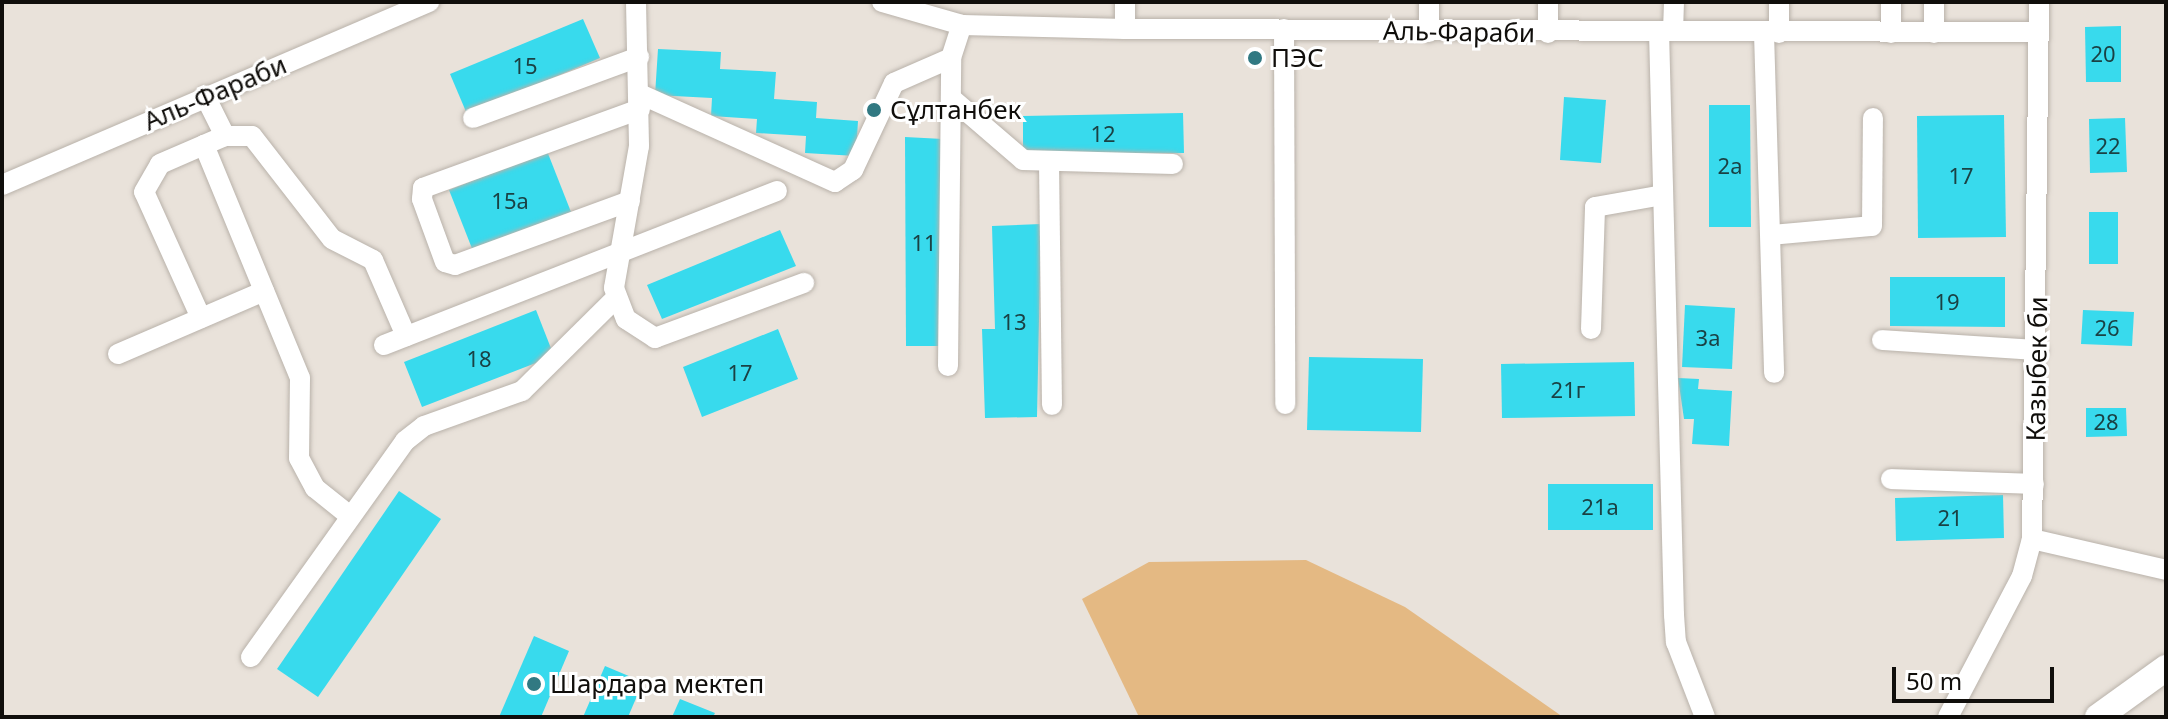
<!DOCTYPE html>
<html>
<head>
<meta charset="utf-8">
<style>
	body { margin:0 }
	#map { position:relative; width:2168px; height:719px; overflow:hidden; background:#e9e2da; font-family:"Noto Sans",sans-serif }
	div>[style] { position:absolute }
	.green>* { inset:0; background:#e4b983 }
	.building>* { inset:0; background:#38daed }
	.roads { filter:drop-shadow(0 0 2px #b9b2aa) drop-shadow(0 0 2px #b9b2aa) }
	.street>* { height:20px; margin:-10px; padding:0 10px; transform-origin:10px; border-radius:10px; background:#fff }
	.secondary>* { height:26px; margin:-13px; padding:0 13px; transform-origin:13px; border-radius:13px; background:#fff }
	.dots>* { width:22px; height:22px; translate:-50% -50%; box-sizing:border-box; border:4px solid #fff; border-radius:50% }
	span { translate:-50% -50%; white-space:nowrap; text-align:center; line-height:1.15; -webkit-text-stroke:6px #fff; paint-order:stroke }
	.number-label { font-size:22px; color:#1a4144 }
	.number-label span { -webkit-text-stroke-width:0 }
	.street-label { font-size:26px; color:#100e0b }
	.poi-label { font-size:26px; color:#100e0b }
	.left { translate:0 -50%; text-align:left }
	.frame { position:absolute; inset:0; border:4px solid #100e0b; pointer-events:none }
	.scale { position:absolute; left:1892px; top:667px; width:162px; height:36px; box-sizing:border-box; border:4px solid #100e0b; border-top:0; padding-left:10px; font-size:24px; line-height:28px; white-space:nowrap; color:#100e0b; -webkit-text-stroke:6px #fff; paint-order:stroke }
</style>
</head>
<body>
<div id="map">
	<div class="green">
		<div style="clip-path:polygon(1306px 560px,1405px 607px,1563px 717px,1139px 717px,1082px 599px,1149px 562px)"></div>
	</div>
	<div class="building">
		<div style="clip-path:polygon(583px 19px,600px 58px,467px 114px,450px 74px)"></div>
		<div style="clip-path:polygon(2121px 26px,2121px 82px,2086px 82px,2085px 27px)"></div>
		<div style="clip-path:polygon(658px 49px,721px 52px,720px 69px,776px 72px,774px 99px,817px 102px,816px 118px,858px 121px,856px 156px,805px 153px,806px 136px,756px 133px,757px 119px,711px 116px,712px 98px,655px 95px)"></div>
		<div style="clip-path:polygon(1564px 97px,1606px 100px,1601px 163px,1560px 160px)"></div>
		<div style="clip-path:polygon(1709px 105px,1750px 105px,1751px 227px,1709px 227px)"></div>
		<div style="clip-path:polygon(1183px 113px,1184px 153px,1023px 155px,1023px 116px)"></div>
		<div style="clip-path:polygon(2004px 115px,2006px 237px,1918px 238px,1917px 116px)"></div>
		<div style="clip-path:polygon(2125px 118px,2127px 172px,2090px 173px,2089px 119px)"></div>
		<div style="clip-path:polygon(905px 137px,943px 139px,942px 346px,906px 346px)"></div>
		<div style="clip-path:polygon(547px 151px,571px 212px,473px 251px,449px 190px)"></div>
		<div style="clip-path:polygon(2089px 212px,2118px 212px,2118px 264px,2089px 264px)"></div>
		<div style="clip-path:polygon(1041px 224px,1037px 417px,985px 418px,982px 329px,995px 329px,992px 226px)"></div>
		<div style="clip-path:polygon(780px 230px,796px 266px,662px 319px,647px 285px)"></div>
		<div style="clip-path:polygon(1890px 277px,2005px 277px,2005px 327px,1890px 326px)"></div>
		<div style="clip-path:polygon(1685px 305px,1735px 308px,1732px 369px,1682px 367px)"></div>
		<div style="clip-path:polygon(536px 310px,554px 356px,422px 407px,404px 362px)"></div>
		<div style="clip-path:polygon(2083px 310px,2134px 312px,2132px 346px,2081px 344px)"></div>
		<div style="clip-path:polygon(778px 329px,798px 379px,702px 417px,683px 367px)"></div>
		<div style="clip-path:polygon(1309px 357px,1423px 359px,1421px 432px,1307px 430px)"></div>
		<div style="clip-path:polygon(1634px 362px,1635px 416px,1502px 418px,1501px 364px)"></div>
		<div style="clip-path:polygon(1678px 378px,1699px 379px,1698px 389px,1732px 391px,1729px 446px,1692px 444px,1694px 419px,1684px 419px)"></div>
		<div style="clip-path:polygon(2086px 408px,2126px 408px,2127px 436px,2086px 437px)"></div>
		<div style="clip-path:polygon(1548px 484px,1653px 484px,1653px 530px,1548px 530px)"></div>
		<div style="clip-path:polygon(399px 491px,441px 519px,318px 697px,277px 669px)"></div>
		<div style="clip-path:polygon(2003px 495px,2004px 538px,1896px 541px,1895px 498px)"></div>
		<div style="clip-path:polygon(534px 636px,569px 651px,541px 717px,499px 717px)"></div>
		<div style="clip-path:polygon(605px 666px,643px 682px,628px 717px,583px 717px)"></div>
		<div style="clip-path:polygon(680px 699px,715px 713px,713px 717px,672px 717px)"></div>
	</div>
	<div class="roads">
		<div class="street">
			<div style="left:636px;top:2px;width:144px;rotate:88.8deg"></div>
			<div style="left:639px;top:146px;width:144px;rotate:100deg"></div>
			<div style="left:614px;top:288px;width:33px;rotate:69deg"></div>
			<div style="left:626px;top:319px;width:35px;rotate:33deg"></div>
			<div style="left:655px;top:338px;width:159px;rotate:-20.3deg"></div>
			<div style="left:882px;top:2px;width:83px;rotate:16deg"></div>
			<div style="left:962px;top:25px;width:163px;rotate:1.4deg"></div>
			<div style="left:1125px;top:29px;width:914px;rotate:0.19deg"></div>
			<div style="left:1125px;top:2px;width:27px;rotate:90deg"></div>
			<div style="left:1934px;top:2px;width:31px;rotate:90deg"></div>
			<div style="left:1284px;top:29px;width:375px;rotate:89.8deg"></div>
			<div style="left:1659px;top:31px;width:584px;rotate:88.53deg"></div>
			<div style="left:1674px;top:615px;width:27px;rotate:86deg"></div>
			<div style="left:1676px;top:642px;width:80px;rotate:68.9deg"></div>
			<div style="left:1673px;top:31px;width:29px;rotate:-88deg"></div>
			<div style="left:1429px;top:32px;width:30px;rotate:-90deg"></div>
			<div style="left:1548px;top:33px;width:31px;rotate:-90deg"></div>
			<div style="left:1764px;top:33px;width:340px;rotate:88.3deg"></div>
			<div style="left:1779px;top:33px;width:31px;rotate:-90deg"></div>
			<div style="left:1891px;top:33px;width:31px;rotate:-90deg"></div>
			<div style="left:640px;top:94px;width:214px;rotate:24.3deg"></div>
			<div style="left:835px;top:182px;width:22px;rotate:-34deg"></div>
			<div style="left:853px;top:170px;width:96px;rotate:-64.8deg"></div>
			<div style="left:894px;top:83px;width:62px;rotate:-23.7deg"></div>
			<div style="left:205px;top:96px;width:45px;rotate:63.4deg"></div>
			<div style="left:225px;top:136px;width:23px;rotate:157deg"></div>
			<div style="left:204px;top:145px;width:252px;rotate:67.6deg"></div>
			<div style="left:300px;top:378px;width:80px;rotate:90.7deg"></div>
			<div style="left:299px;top:458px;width:34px;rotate:62deg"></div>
			<div style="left:315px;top:488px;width:45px;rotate:38.7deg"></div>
			<div style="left:951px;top:98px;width:95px;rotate:40.7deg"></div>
			<div style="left:1023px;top:160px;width:150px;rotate:1.5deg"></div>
			<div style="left:473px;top:118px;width:177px;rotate:-20.2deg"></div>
			<div style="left:225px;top:136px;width:27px"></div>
			<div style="left:252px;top:136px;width:130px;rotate:52.2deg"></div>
			<div style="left:332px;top:239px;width:46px;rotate:27.1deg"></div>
			<div style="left:373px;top:260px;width:83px;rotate:66.5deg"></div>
			<div style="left:1049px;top:161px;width:244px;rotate:89.3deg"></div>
			<div style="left:2px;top:185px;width:465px;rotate:-23.2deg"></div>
			<div style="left:630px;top:201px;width:186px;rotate:159.9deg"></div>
			<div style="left:455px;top:265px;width:10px;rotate:-163deg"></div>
			<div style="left:445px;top:262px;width:67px;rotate:-110.1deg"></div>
			<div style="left:422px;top:199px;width:11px;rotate:-85deg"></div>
			<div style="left:423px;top:188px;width:231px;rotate:-20deg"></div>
			<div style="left:1771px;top:235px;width:101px;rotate:-5.1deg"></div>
			<div style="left:1872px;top:226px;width:108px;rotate:-89.5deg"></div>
			<div style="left:201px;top:318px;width:138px;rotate:-114.3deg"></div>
			<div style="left:144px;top:192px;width:32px;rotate:-60deg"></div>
			<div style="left:160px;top:164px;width:48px;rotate:-23.4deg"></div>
			<div style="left:1591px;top:329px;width:122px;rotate:-88.1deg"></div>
			<div style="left:1595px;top:207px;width:69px;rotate:-10deg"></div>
			<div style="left:1882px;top:340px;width:156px;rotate:3.7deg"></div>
			<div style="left:384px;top:345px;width:422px;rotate:-21.4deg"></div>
			<div style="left:118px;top:354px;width:159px;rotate:-23.3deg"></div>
			<div style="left:948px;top:366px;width:308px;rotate:-89.4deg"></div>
			<div style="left:951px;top:58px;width:35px;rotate:-72deg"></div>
			<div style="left:1891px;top:479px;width:143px;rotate:2deg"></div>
			<div style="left:2032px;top:539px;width:138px;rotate:13deg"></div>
			<div style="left:251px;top:657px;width:265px;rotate:-54.5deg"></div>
			<div style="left:405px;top:441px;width:24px;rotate:-38deg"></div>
			<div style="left:424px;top:426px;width:104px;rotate:-19.7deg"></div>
			<div style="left:522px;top:391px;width:132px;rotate:-44.7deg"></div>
			<div style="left:1948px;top:717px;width:159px;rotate:-62.3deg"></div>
			<div style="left:2022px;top:576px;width:38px;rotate:-75deg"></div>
			<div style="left:2032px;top:539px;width:537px;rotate:-89.25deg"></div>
		</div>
		<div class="secondary">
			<div style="left:2098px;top:717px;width:84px;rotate:-35.8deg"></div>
		</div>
	</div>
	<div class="dots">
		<div style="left:1255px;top:58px;background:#317982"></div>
		<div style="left:874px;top:110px;background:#317982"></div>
		<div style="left:534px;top:684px;background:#317982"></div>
	</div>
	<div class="number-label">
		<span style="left:2103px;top:54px">20</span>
		<span style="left:525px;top:66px">15</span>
		<span style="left:1103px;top:134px">12</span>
		<span style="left:2108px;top:146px">22</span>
		<span style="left:1730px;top:166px">2а</span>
		<span style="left:1961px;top:176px">17</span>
		<span style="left:510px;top:201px">15а</span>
		<span style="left:924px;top:243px">11</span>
		<span style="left:1947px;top:302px">19</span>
		<span style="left:1014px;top:322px">13</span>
		<span style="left:2107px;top:328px">26</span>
		<span style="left:1708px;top:338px">3а</span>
		<span style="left:479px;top:359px">18</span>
		<span style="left:740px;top:373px">17</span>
		<span style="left:1568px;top:390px">21г</span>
		<span style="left:2106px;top:422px">28</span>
		<span style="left:1600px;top:507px">21а</span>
		<span style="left:1950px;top:518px">21</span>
	</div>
	<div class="street-label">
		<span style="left:1459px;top:32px;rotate:1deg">Аль-Фараби</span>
		<span style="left:215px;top:93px;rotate:-23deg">Аль-Фараби</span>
		<span style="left:2037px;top:369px;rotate:-89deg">Казыбек би</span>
	</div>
	<div class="poi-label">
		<span class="left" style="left:1271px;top:58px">ПЭС</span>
		<span class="left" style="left:890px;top:110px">Сұлтанбек</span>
		<span class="left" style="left:550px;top:684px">Шардара мектеп</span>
	</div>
	<div class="frame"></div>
	<div class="scale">50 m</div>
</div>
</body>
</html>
